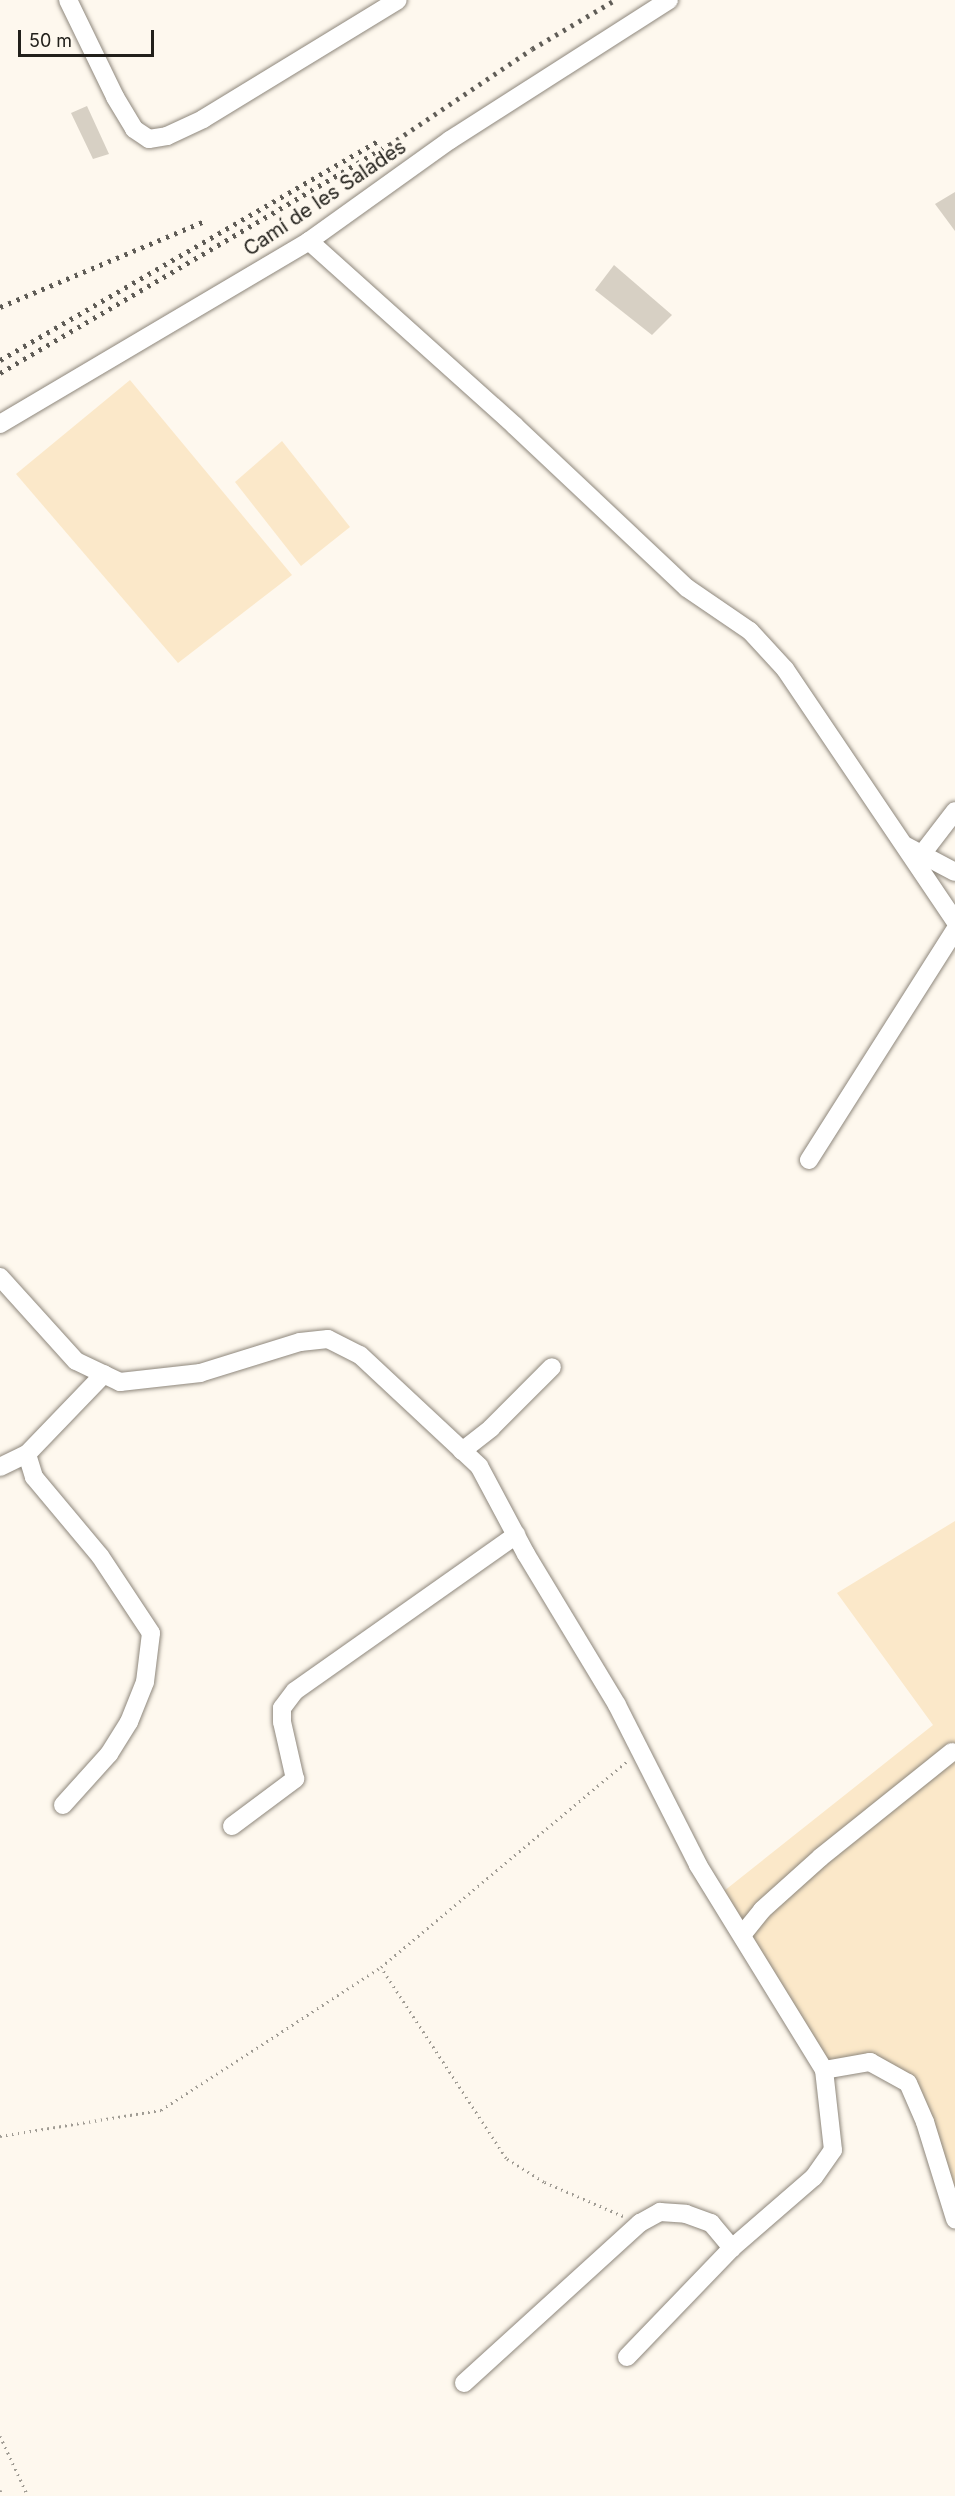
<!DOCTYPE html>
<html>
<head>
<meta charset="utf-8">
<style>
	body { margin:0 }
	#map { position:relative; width:955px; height:2496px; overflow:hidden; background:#fef8ee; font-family:Inter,sans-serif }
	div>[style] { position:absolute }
	.green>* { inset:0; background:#fbe8c9 }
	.building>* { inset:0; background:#d7d0c4 }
	.path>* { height:3px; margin-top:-1.5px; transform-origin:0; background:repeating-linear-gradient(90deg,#a09c94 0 1.5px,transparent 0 6px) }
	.roads { filter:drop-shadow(0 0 2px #8e877c) drop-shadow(0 0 2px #8e877c) }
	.minor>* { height:18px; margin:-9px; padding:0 9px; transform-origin:9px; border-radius:9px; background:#fff }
	.rail>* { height:4.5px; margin-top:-2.25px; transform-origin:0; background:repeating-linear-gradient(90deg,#5f5c56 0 3px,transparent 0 9px) }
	span { translate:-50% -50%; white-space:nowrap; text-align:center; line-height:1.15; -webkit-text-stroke:6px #fef8ee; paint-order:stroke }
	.street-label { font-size:20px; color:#22201b }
	.scale { position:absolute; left:18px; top:30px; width:136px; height:27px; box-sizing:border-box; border:3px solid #22201b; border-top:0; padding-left:8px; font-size:18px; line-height:21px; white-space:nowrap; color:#22201b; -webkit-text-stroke:4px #fef8ee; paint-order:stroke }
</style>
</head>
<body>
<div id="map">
	<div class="green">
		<div style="clip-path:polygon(130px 380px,292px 575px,178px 663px,16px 474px)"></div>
		<div style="clip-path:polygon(282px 441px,350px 527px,301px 566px,235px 482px)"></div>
		<div style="clip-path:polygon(955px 1521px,955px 2201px,933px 2122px,873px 2057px,820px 2063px,724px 1891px,933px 1725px,837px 1593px)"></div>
	</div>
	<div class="building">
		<div style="clip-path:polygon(87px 106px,109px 154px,93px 159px,71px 113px)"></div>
		<div style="clip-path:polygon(955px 192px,955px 231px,935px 204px)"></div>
		<div style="clip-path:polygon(614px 265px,672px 315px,652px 335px,595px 290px)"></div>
	</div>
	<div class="path">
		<div style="left:0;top:2136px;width:163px;rotate:-9.2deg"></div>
		<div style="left:161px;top:2110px;width:262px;rotate:-33deg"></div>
		<div style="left:623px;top:2216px;width:86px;rotate:-156.7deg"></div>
		<div style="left:544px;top:2182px;width:45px;rotate:-147.7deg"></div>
		<div style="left:506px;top:2158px;width:228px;rotate:-123.2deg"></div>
		<div style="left:381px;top:1967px;width:321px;rotate:-39.9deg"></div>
		<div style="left:0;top:2436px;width:66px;rotate:65deg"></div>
		<div style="left:0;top:2490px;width:6px;rotate:72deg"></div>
	</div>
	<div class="roads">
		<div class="minor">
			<div style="left:68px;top:0;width:108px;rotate:64.1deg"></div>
			<div style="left:115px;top:97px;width:37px;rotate:59deg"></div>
			<div style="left:134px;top:129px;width:18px;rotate:34deg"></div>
			<div style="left:149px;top:139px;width:18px;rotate:-9deg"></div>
			<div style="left:167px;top:136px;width:40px;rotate:-25deg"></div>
			<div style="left:203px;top:119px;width:228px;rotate:-31.4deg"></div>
			<div style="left:309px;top:241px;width:277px;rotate:41.9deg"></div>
			<div style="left:515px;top:426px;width:236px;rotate:43.3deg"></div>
			<div style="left:687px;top:588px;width:76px;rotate:34.3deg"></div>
			<div style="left:750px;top:631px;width:52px;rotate:47.4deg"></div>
			<div style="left:785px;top:669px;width:304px;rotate:56deg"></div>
			<div style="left:0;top:424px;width:359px;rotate:-30.6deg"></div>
			<div style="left:309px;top:241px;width:173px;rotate:-35.6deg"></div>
			<div style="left:450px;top:140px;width:260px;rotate:-32.6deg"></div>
			<div style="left:906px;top:846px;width:55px;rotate:28deg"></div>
			<div style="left:922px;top:854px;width:54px;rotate:-52.5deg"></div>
			<div style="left:809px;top:1160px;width:272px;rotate:-57.6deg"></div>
			<div style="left:0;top:1277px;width:113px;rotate:47.9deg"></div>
			<div style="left:76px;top:1361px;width:49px;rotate:25.5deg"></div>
			<div style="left:120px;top:1382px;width:81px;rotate:-6.4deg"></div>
			<div style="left:200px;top:1373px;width:105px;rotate:-17.2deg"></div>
			<div style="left:300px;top:1342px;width:28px;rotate:-6deg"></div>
			<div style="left:328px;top:1339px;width:36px;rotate:27deg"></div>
			<div style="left:360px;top:1355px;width:163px;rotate:43deg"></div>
			<div style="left:479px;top:1466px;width:100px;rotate:61.9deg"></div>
			<div style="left:526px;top:1554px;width:176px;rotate:58.9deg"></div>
			<div style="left:617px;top:1705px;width:179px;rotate:63.1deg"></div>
			<div style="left:698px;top:1865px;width:241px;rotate:58.4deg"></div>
			<div style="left:824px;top:2070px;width:47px;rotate:-9.9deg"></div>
			<div style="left:870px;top:2062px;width:43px;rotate:28.9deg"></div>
			<div style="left:908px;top:2083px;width:43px;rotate:66.4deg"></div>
			<div style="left:925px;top:2122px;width:102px;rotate:72.8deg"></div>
			<div style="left:462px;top:1451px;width:37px;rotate:-38deg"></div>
			<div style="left:491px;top:1428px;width:86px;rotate:-45deg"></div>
			<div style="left:0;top:1467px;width:30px;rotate:-26deg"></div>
			<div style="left:63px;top:1805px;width:69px;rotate:-48deg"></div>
			<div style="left:109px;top:1754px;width:38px;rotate:-58deg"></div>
			<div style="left:129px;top:1722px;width:43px;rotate:-68.2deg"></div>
			<div style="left:145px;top:1682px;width:49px;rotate:-83deg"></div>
			<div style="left:151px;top:1633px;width:92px;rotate:-123.5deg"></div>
			<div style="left:100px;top:1556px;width:103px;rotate:-129.9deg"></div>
			<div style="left:34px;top:1477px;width:24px;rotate:-107deg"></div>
			<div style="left:27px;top:1454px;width:111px;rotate:-46.1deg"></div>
			<div style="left:232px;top:1826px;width:79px;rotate:-36.7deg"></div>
			<div style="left:295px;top:1779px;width:58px;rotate:-102.8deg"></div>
			<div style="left:282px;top:1722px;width:14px;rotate:-90deg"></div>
			<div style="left:282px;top:1708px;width:21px;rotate:-53deg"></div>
			<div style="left:295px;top:1691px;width:271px;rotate:-35.2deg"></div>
			<div style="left:742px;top:1935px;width:32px;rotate:-51deg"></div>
			<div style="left:762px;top:1910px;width:79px;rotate:-41.9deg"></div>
			<div style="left:821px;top:1857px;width:168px;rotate:-38.7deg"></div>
			<div style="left:627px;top:2357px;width:151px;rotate:-46.1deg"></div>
			<div style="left:732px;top:2248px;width:108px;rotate:-40.9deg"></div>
			<div style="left:814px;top:2177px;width:33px;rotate:-55deg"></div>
			<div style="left:833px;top:2150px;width:81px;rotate:-96.4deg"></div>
			<div style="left:464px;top:2383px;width:238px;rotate:-42.3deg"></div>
			<div style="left:640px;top:2223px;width:23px;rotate:-29deg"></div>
			<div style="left:660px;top:2212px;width:26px;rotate:4deg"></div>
			<div style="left:686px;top:2214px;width:27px;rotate:20deg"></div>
			<div style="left:711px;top:2223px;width:33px;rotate:50deg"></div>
		</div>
	</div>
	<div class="rail">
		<div style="left:0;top:307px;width:222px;rotate:-22.8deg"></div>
		<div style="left:0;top:360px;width:440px;rotate:-30.1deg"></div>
		<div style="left:0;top:373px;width:451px;rotate:-30.4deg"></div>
		<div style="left:389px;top:145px;width:172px;rotate:-33.9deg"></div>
		<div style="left:532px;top:49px;width:96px;rotate:-30.6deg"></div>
	</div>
	<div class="street-label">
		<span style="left:325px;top:198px;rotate:-34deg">Camí de les Salades</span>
	</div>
	<div class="scale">50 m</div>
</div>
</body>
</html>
